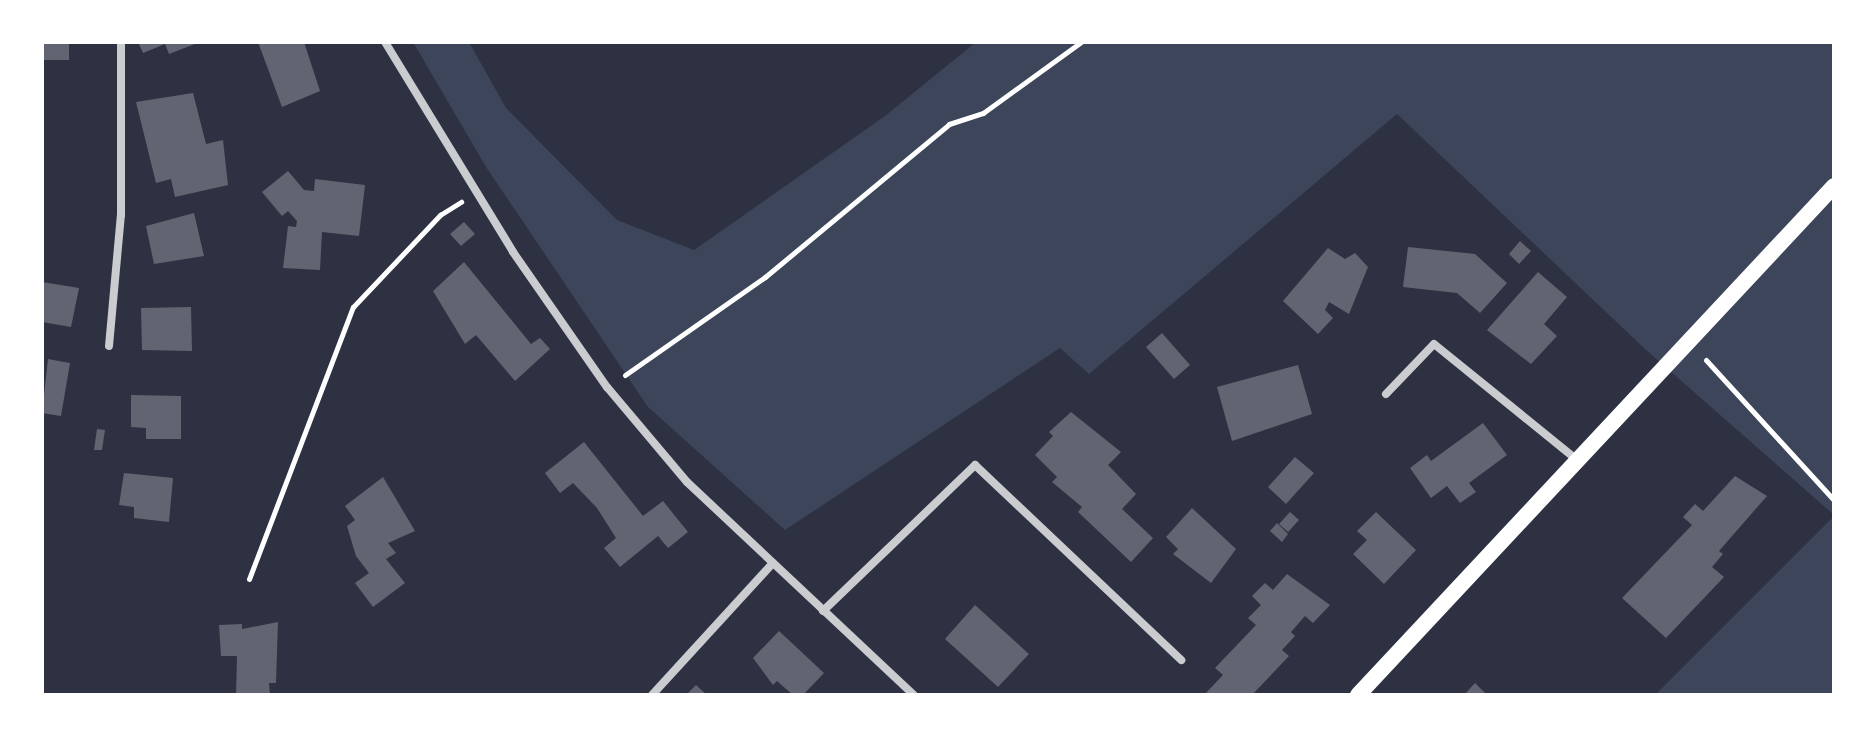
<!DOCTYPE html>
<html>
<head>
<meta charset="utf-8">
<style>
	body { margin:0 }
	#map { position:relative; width:1876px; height:737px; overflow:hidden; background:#2d3142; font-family:Barlow,sans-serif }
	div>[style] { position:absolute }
	.green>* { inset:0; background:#3c4559 }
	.building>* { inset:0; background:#626471 }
	.path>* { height:5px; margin:-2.5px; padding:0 2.5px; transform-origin:2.5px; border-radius:2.5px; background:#fff }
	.minor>* { height:8px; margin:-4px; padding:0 4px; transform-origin:4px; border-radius:4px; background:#caccd0 }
	.secondary>* { height:16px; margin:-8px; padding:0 8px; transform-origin:8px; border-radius:8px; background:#fff }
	span { translate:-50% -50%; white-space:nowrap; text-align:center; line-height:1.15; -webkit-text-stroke:6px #fff; paint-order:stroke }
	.frame { position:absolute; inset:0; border:44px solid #fff; pointer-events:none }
</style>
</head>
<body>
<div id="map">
	<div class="green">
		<div style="clip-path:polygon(413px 42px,469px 42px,506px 108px,617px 220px,694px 250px,885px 116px,976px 42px,1834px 42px,1834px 515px,1645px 349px,1397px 114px,1089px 374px,1060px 348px,785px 530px,648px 407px,486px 167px)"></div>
		<div style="clip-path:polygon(1834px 516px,1834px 695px,1655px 695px)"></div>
	</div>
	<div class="building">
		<div style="clip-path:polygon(42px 42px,69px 42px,69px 60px,42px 60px)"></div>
		<div style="clip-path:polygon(143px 42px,200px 42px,169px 54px,165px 44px,143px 53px,139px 44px)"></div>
		<div style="clip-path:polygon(258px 42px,304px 42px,320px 91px,282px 107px)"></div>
		<div style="clip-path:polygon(193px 93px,206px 144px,223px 140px,228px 185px,175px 197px,171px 179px,156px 183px,136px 102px)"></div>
		<div style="clip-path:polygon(288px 171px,304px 190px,314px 191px,315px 179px,365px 185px,359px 236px,322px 232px,320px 270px,283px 268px,288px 226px,296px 227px,297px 221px,288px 211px,282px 216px,262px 192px)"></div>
		<div style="clip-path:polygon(194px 213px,204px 256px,154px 264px,146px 226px)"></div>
		<div style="clip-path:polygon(464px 222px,475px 234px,461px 246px,450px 234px)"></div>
		<div style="clip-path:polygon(1520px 241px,1531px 251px,1519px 264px,1509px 254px)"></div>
		<div style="clip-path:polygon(1408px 247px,1475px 254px,1507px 283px,1480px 313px,1457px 293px,1403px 287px)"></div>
		<div style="clip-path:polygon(1328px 248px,1345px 259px,1355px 253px,1368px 267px,1349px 314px,1329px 302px,1325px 310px,1333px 318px,1318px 334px,1283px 301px)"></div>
		<div style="clip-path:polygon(464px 262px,531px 344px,540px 338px,550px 349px,515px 381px,476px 335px,465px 344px,433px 291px)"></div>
		<div style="clip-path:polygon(1538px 272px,1567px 297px,1544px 324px,1557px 336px,1531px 364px,1487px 330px)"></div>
		<div style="clip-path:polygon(42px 282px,79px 288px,71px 327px,42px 322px)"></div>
		<div style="clip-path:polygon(191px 307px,192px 351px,142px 350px,141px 308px)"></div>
		<div style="clip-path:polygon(1162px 333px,1190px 365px,1174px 379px,1146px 347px)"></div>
		<div style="clip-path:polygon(48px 359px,70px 363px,61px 416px,42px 413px)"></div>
		<div style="clip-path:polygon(1298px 365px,1312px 414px,1232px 441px,1217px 387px)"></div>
		<div style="clip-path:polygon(131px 395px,181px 396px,181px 439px,146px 439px,146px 428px,131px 427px)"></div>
		<div style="clip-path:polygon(1071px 412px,1121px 452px,1108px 465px,1136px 494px,1122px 509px,1153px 538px,1131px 562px,1078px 512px,1082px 507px,1052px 482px,1057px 477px,1035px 455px,1053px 436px,1049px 432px)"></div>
		<div style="clip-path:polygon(1483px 423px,1507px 455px,1469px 483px,1476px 492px,1460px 503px,1447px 486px,1431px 498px,1410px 468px,1427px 455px,1431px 461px)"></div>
		<div style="clip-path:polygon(97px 429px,105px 430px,102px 450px,94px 450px)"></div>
		<div style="clip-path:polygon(584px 442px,643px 516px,663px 501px,688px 532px,668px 548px,658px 536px,620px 567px,604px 548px,616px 538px,597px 508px,573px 483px,560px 493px,545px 473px)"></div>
		<div style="clip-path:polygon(1295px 457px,1314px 473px,1286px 504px,1268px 487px)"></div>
		<div style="clip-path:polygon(124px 473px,173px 478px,169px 522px,134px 518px,134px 507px,119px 505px)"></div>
		<div style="clip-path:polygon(1735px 476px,1767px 496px,1719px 551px,1723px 554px,1712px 567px,1724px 577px,1666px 638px,1622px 598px,1692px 525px,1683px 517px,1695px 504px,1703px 511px)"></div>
		<div style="clip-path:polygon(383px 477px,415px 531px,388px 543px,396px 553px,386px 559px,405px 583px,373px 607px,355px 583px,369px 573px,356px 556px,347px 526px,355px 520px,345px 506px)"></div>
		<div style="clip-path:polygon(1192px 508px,1236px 549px,1211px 583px,1173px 554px,1178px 549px,1166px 537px)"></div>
		<div style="clip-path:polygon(1290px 512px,1299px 520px,1288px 532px,1279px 524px)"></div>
		<div style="clip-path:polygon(1376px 512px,1416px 550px,1384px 584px,1353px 554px,1367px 540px,1357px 531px)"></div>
		<div style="clip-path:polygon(1277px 523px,1288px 534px,1282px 542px,1270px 531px)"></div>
		<div style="clip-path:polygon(1287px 574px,1330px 605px,1313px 623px,1305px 616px,1291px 632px,1295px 636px,1282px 650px,1289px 656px,1252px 695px,1204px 695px,1223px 675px,1215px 668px,1256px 625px,1248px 618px,1261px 605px,1252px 596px,1265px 583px,1273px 590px)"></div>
		<div style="clip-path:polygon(975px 605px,1029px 654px,998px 687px,945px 639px)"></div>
		<div style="clip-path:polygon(278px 622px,276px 683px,269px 683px,270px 695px,236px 695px,237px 656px,221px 656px,219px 625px,242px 624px,242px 629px)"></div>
		<div style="clip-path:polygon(779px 631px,824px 673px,803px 695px,793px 695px,777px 681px,773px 685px,753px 658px)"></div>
		<div style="clip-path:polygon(1475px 683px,1487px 695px,1464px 695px)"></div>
		<div style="clip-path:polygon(696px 685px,707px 695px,686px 695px)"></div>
	</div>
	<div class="path">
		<div style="left:1706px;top:360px;width:190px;rotate:47.6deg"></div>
		<div style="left:625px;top:375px;width:171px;rotate:-35deg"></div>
		<div style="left:765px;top:277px;width:239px;rotate:-39.7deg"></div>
		<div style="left:949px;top:124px;width:36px;rotate:-18deg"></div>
		<div style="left:983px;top:113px;width:121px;rotate:-35.9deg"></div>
		<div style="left:249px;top:579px;width:291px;rotate:-69.1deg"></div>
		<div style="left:353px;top:307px;width:127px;rotate:-46.6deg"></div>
		<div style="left:440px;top:215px;width:25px;rotate:-32deg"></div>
	</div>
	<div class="minor">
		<div style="left:385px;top:42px;width:246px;rotate:58.6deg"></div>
		<div style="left:513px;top:252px;width:165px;rotate:55.2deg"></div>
		<div style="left:607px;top:387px;width:124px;rotate:49.9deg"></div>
		<div style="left:687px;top:482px;width:311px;rotate:43.2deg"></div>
		<div style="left:109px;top:346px;width:132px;rotate:-84.8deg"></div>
		<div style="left:121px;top:215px;width:173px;rotate:-90deg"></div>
		<div style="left:1386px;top:394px;width:69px;rotate:-46.2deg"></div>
		<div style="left:1434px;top:344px;width:184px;rotate:39deg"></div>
		<div style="left:823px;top:611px;width:211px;rotate:-43.8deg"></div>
		<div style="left:975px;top:465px;width:284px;rotate:43.4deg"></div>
		<div style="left:652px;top:695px;width:179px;rotate:-47.5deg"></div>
	</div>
	<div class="secondary">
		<div style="left:1358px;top:695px;width:697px;rotate:-46.92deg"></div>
	</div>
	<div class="frame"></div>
</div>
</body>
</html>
